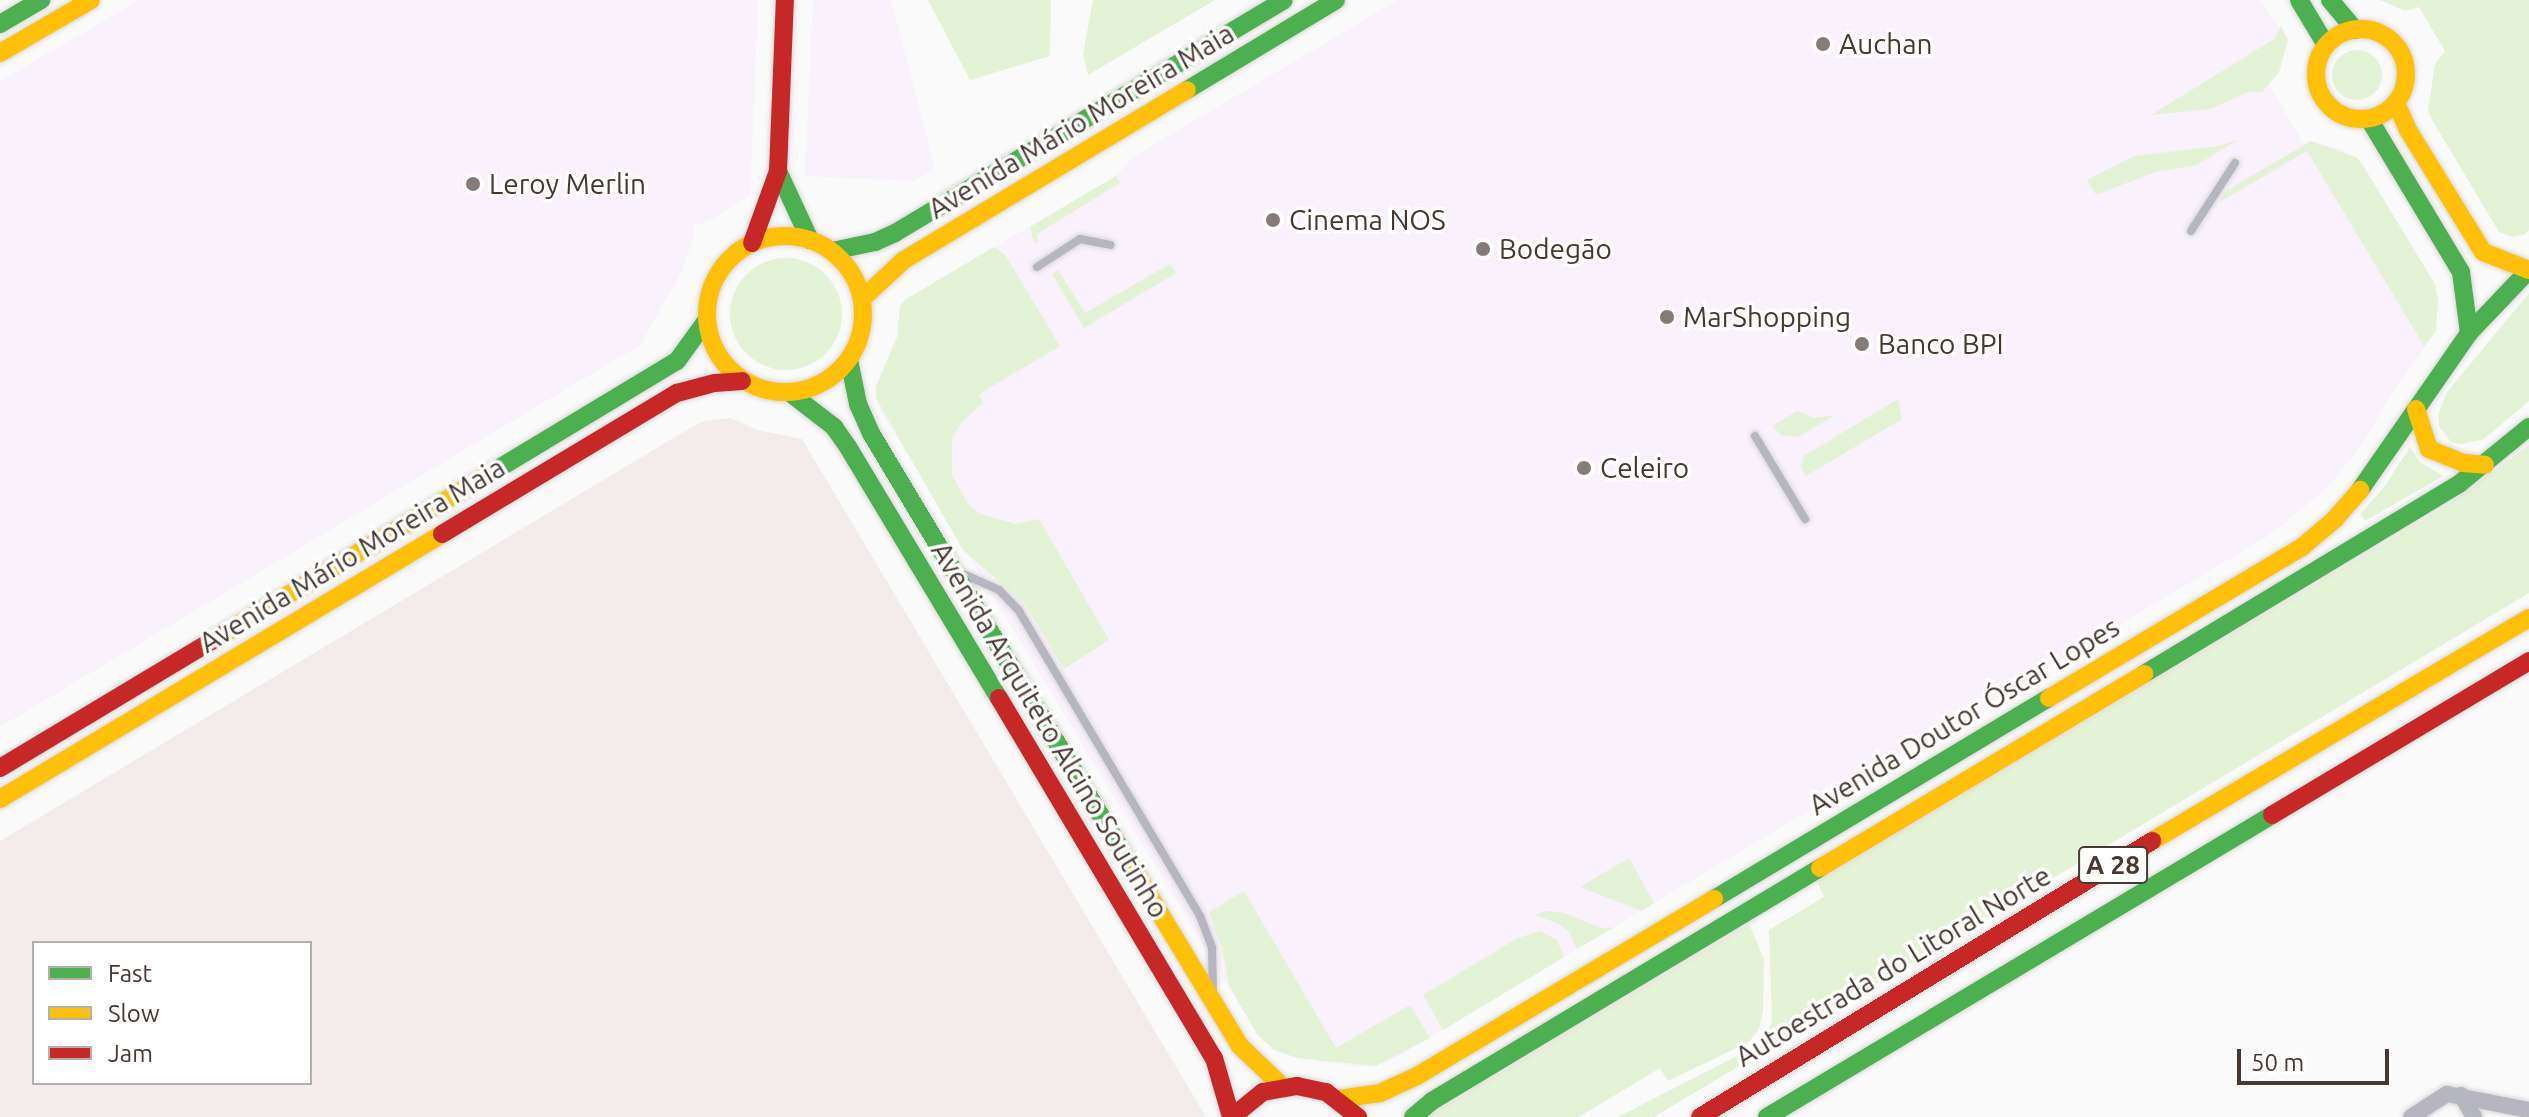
<!DOCTYPE html>
<html>
<head>
<meta charset="utf-8">
<style>
	body { margin:0 }
	#map { position:relative; width:2529px; height:1117px; overflow:hidden; background:#fafafa; font-family:Ubuntu,sans-serif }
	div>[style] { position:absolute }
	.commercial>* { inset:0; background:#f9f1fc }
	.built>* { inset:0; background:#f3ecea }
	.green>* { inset:0; background:#e4f3d6 }
	.round { border-radius:50% }
	.roads { filter:drop-shadow(0 0 2px #dad7d6) drop-shadow(0 0 2px #dad7d6) }
	.lane>* { height:8px; margin:-4px; padding:0 4px; transform-origin:4px; border-radius:4px; background:#b5b6bf }
	.street>* { height:16px; margin:-8px; padding:0 8px; transform-origin:8px; border-radius:8px; background:#b5b6bf }
	.fast>* { height:18px; margin:-9px; padding:0 9px; transform-origin:9px; border-radius:9px; background:#4caf50 }
	.slow>* { height:18px; margin:-9px; padding:0 9px; transform-origin:9px; border-radius:9px; background:#ffc107 }
	.slow>.ring { margin:-9px; padding:0; box-sizing:content-box; background:none; border:18px solid #ffc107; border-radius:50% }
	.jam>* { height:18px; margin:-9px; padding:0 9px; transform-origin:9px; border-radius:9px; background:#c62828 }
	.dots>* { width:22px; height:22px; translate:-50% -50%; box-sizing:border-box; border:4px solid #fff; border-radius:50% }
	span { translate:-50% -50%; white-space:nowrap; text-align:center; line-height:1.15; -webkit-text-stroke:7px #fff; paint-order:stroke }
	.shield-label span { padding:2px 6px; background:#fff; border:2px solid; border-radius:6px; -webkit-text-stroke-width:0 }
	.shield-label { font-size:26px; color:#473831; font-weight:700 }
	.poi-label { font-size:28px; color:#473831 }
	.left { translate:0 -50%; text-align:left }
	.street-label { font-size:28px; color:#473831 }
	.legend { position:absolute; left:32px; top:941px; width:280px; height:144px; box-sizing:border-box; background:#fff; border:2px solid #b5afad; margin:0; padding:10px 14px; list-style:none; font-size:24px; color:#473831 }
	.legend li { display:flex; align-items:center; gap:16px; height:40px }
	.legend b { width:40px; border:2px solid #b5afad }
	.scale { position:absolute; left:2237px; top:1049px; width:152px; height:36px; box-sizing:border-box; border:4px solid #473831; border-top:0; padding-left:10px; font-size:24px; line-height:28px; white-space:nowrap; color:#473831; -webkit-text-stroke:6px #fff; paint-order:stroke }
</style>
</head>
<body>
<div id="map">
	<div class="commercial">
		<div style="clip-path:polygon(140px 0,758px 0,750px 195px,707px 222px,692px 226px,694px 237px,680px 275px,640px 345px,0 727px,0 81px)"></div>
		<div style="clip-path:polygon(813px 0,891px 0,935px 168px,914px 181px,805px 176px)"></div>
		<div style="clip-path:polygon(1398px 0,2260px 0,2288px 40px,2279px 72px,2269px 84px,2303px 143px,2311px 141px,2346px 151px,2364px 166px,2435px 284px,2438px 301px,2436px 331px,2391px 395px,2359px 449px,2325px 490px,2268px 536px,1388px 1062px,1363px 1067px,1297px 1058px,1274px 1050px,1257px 1034px,880px 409px,876px 386px,897px 337px,900px 306px,906px 299px,1116px 176px,1133px 157px)"></div>
	</div>
	<div class="built">
		<div style="clip-path:polygon(evenodd,731px 418px,757px 430px,802px 439px,1206px 1117px,0 1117px,0 841px,687px 430px,704px 421px,731px 418px,310px 943px,310px 1083px,34px 1083px,34px 943px,310px 943px)"></div>
	</div>
	<div class="green">
		<div style="clip-path:polygon(928px 0,1051px 0,1050px 56px,970px 80px)"></div>
		<div style="clip-path:polygon(1093px 0,1215px 0,1088px 75px,1083px 54px)"></div>
		<div style="clip-path:polygon(2380px 0,2529px 0,2529px 230px,2525px 234px,2512px 237px,2499px 232px,2431px 118px,2428px 110px,2435px 64px,2445px 51px,2419px 7px,2405px 11px)"></div>
		<div style="clip-path:polygon(2281px 26px,2288px 40px,2279px 72px,2262px 92px,2248px 92px,2211px 109px,2151px 115px,2274px 39px)"></div>
		<div class="round" style="left:2332px;top:50px;width:50px;height:50px"></div>
		<div style="clip-path:polygon(2239px 139px,2197px 165px,2155px 172px,2096px 195px,2087px 180px,2134px 156px,2219px 146px)"></div>
		<div style="clip-path:polygon(2311px 141px,2358px 158px,2435px 284px,2438px 301px,2436px 331px,2424px 346px,2307px 151px,2220px 202px,2226px 191px)"></div>
		<div style="clip-path:polygon(1116px 176px,1120px 183px,1037px 234px,1038px 243px,1034px 243px,1030px 227px)"></div>
		<div style="clip-path:polygon(994px 247px,1006px 256px,1060px 346px,979px 394px,983px 403px,962px 422px,952px 438px,952px 475px,968px 504px,980px 514px,1015px 524px,1039px 519px,1109px 640px,1064px 669px,1025px 604px,963px 550px,876px 398px,876px 386px,897px 337px,900px 306px,906px 299px)"></div>
		<div class="round" style="left:730px;top:258px;width:112px;height:112px"></div>
		<div style="clip-path:polygon(1170px 264px,1176px 273px,1084px 328px,1052px 274px,1058px 270px,1085px 313px)"></div>
		<div style="clip-path:polygon(2529px 293px,2529px 401px,2484px 439px,2461px 444px,2451px 442px,2439px 426px,2438px 415px,2447px 392px)"></div>
		<div style="clip-path:polygon(1898px 399px,1902px 419px,1806px 476px,1801px 467px,1804px 456px)"></div>
		<div style="clip-path:polygon(1797px 411px,1814px 418px,1835px 415px,1798px 437px,1781px 435px,1772px 426px)"></div>
		<div style="clip-path:polygon(2529px 445px,2529px 593px,1654px 1117px,1618px 1117px,1760px 1044px,1772px 1022px,1769px 930px,1824px 897px,1817px 882px,2446px 506px)"></div>
		<div style="clip-path:polygon(2410px 447px,2420px 462px,2443px 476px,2365px 521px,2360px 514px,2385px 486px)"></div>
		<div style="clip-path:polygon(1629px 858px,1654px 903px,1642px 911px,1580px 887px)"></div>
		<div style="clip-path:polygon(1244px 891px,1336px 1048px,1410px 1005px,1430px 1038px,1376px 1066px,1297px 1058px,1274px 1050px,1257px 1034px,1229px 985px,1222px 949px,1209px 912px)"></div>
		<div style="clip-path:polygon(1544px 911px,1561px 912px,1601px 928px,1615px 927px,1577px 949px,1569px 932px,1559px 924px,1535px 915px)"></div>
		<div style="clip-path:polygon(1749px 924px,1764px 959px,1763px 1011px,1759px 1029px,1749px 1042px,1668px 1081px,1660px 1068px,1579px 1117px,1427px 1117px)"></div>
		<div style="clip-path:polygon(1540px 931px,1557px 940px,1564px 957px,1443px 1030px,1423px 995px,1518px 938px)"></div>
	</div>
	<div class="roads">
		<div class="lane">
			<div style="left:2191px;top:231px;width:81px;rotate:-57.1deg"></div>
			<div style="left:1037px;top:267px;width:51px;rotate:-33.1deg"></div>
			<div style="left:1080px;top:239px;width:31px;rotate:11deg"></div>
			<div style="left:1755px;top:436px;width:97px;rotate:58.9deg"></div>
			<div style="left:961px;top:573px;width:42px;rotate:24.1deg"></div>
			<div style="left:999px;top:590px;width:29px;rotate:46deg"></div>
			<div style="left:1019px;top:611px;width:355px;rotate:59.3deg"></div>
			<div style="left:1200px;top:916px;width:34px;rotate:69deg"></div>
			<div style="left:1212px;top:948px;width:43px;rotate:88.7deg"></div>
		</div>
		<div class="street">
			<div style="left:2461px;top:1095px;width:26px;rotate:59deg"></div>
			<div style="left:2411px;top:1117px;width:43px;rotate:-32.6deg"></div>
			<div style="left:2447px;top:1094px;width:84px;rotate:11deg"></div>
		</div>
		<div class="fast">
			<div style="left:2299px;top:0;width:52px;rotate:59deg"></div>
			<div style="left:2330px;top:0;width:39px;rotate:50deg"></div>
			<div style="left:0;top:24px;width:48px;rotate:-30.3deg"></div>
			<div style="left:1187px;top:90px;width:174px;rotate:-31.1deg"></div>
			<div style="left:2369px;top:119px;width:179px;rotate:59deg"></div>
			<div style="left:2461px;top:272px;width:62px;rotate:82.5deg"></div>
			<div style="left:778px;top:171px;width:76px;rotate:65.1deg"></div>
			<div style="left:832px;top:251px;width:44px;rotate:-11.8deg"></div>
			<div style="left:875px;top:242px;width:22px;rotate:-24deg"></div>
			<div style="left:895px;top:233px;width:453px;rotate:-30.9deg"></div>
			<div style="left:849px;top:360px;width:45px;rotate:78.4deg"></div>
			<div style="left:858px;top:404px;width:34px;rotate:66deg"></div>
			<div style="left:872px;top:435px;width:498px;rotate:59deg"></div>
			<div style="left:790px;top:393px;width:56px;rotate:37.7deg"></div>
			<div style="left:834px;top:427px;width:24px;rotate:55deg"></div>
			<div style="left:848px;top:447px;width:293px;rotate:59deg"></div>
			<div style="left:496px;top:470px;width:211px;rotate:-31.1deg"></div>
			<div style="left:677px;top:361px;width:49px;rotate:-54.1deg"></div>
			<div style="left:2360px;top:490px;width:191px;rotate:-55.2deg"></div>
			<div style="left:2469px;top:333px;width:87px;rotate:-46.4deg"></div>
			<div style="left:2144px;top:674px;width:368px;rotate:-31.1deg"></div>
			<div style="left:2459px;top:484px;width:90px;rotate:-39.2deg"></div>
			<div style="left:1714px;top:899px;width:391px;rotate:-31deg"></div>
			<div style="left:1413px;top:1117px;width:25px;rotate:-40deg"></div>
			<div style="left:1432px;top:1101px;width:453px;rotate:-31deg"></div>
			<div style="left:1767px;top:1117px;width:588px;rotate:-30.88deg"></div>
		</div>
		<div class="slow">
			<div class="ring" style="left:2316px;top:29px;width:72px;height:72px"></div>
			<div style="left:0;top:53px;width:105px;rotate:-30.2deg"></div>
			<div style="left:2396px;top:103px;width:30px;rotate:66deg"></div>
			<div style="left:2408px;top:130px;width:143px;rotate:58.4deg"></div>
			<div style="left:2483px;top:252px;width:49px;rotate:21.4deg"></div>
			<div class="ring" style="left:707px;top:236px;width:138px;height:138px"></div>
			<div style="left:862px;top:299px;width:57px;rotate:-42.9deg"></div>
			<div style="left:904px;top:260px;width:330px;rotate:-31deg"></div>
			<div style="left:2416px;top:409px;width:42px;rotate:72deg"></div>
			<div style="left:2429px;top:449px;width:38px;rotate:22deg"></div>
			<div style="left:2464px;top:463px;width:21px;rotate:5deg"></div>
			<div style="left:223px;top:634px;width:318px;rotate:-31deg"></div>
			<div style="left:2049px;top:698px;width:295px;rotate:-30.8deg"></div>
			<div style="left:2302px;top:547px;width:42px;rotate:-40.2deg"></div>
			<div style="left:2334px;top:520px;width:40px;rotate:-49deg"></div>
			<div style="left:0;top:799px;width:515px;rotate:-30.94deg"></div>
			<div style="left:2152px;top:841px;width:438px;rotate:-30.6deg"></div>
			<div style="left:1129px;top:862px;width:215px;rotate:58.9deg"></div>
			<div style="left:1240px;top:1046px;width:59px;rotate:43.6deg"></div>
			<div style="left:1820px;top:868px;width:378px;rotate:-30.9deg"></div>
			<div style="left:1339px;top:1099px;width:41px;rotate:-8.3deg"></div>
			<div style="left:1380px;top:1093px;width:41px;rotate:-24.7deg"></div>
			<div style="left:1417px;top:1076px;width:346px;rotate:-30.8deg"></div>
		</div>
		<div class="jam">
			<div style="left:752px;top:243px;width:77px;rotate:-70.1deg"></div>
			<div style="left:778px;top:171px;width:171px;rotate:-87.7deg"></div>
			<div style="left:442px;top:534px;width:274px;rotate:-31deg"></div>
			<div style="left:677px;top:393px;width:39px;rotate:-15deg"></div>
			<div style="left:715px;top:383px;width:27px;rotate:-4deg"></div>
			<div style="left:999px;top:698px;width:419px;rotate:59.2deg"></div>
			<div style="left:1214px;top:1058px;width:61px;rotate:73.9deg"></div>
			<div style="left:0;top:768px;width:260px;rotate:-31deg"></div>
			<div style="left:2272px;top:815px;width:300px;rotate:-30.9deg"></div>
			<div style="left:1232px;top:1117px;width:40px;rotate:-39deg"></div>
			<div style="left:1263px;top:1092px;width:35px;rotate:-10deg"></div>
			<div style="left:1297px;top:1086px;width:30px;rotate:12deg"></div>
			<div style="left:1326px;top:1092px;width:41px;rotate:38deg"></div>
			<div style="left:1700px;top:1117px;width:530px;rotate:-31.41deg"></div>
		</div>
	</div>
	<div class="dots">
		<div style="left:1823px;top:44px;background:#867c77"></div>
		<div style="left:473px;top:184px;background:#867c77"></div>
		<div style="left:1273px;top:220px;background:#867c77"></div>
		<div style="left:1483px;top:249px;background:#867c77"></div>
		<div style="left:1667px;top:317px;background:#867c77"></div>
		<div style="left:1862px;top:344px;background:#867c77"></div>
		<div style="left:1584px;top:468px;background:#867c77"></div>
	</div>
	<div class="shield-label">
		<span style="left:2113px;top:865px">A 28</span>
	</div>
	<div class="poi-label">
		<span class="left" style="left:1839px;top:44px">Auchan</span>
		<span class="left" style="left:489px;top:184px">Leroy Merlin</span>
		<span class="left" style="left:1289px;top:220px">Cinema NOS</span>
		<span class="left" style="left:1499px;top:249px">Bodegão</span>
		<span class="left" style="left:1683px;top:317px">MarShopping</span>
		<span class="left" style="left:1878px;top:344px">Banco BPI</span>
		<span class="left" style="left:1600px;top:468px">Celeiro</span>
	</div>
	<div class="street-label">
		<span style="left:1081px;top:121px;rotate:-31deg">Avenida Mário Moreira Maia</span>
		<span style="left:352px;top:555px;rotate:-31deg">Avenida Mário Moreira Maia</span>
		<span style="left:1964px;top:716px;rotate:-31deg">Avenida Doutor Óscar Lopes</span>
		<span style="left:1050px;top:730px;rotate:59deg">Avenida Arquiteto Alcino Soutinho</span>
		<span style="left:1893px;top:966px;rotate:-31deg">Autoestrada do Litoral Norte</span>
	</div>
	<ul class="legend">
	<li><b style="height:10px;background:#4caf50"></b>Fast</li>
	<li><b style="height:10px;background:#ffc107"></b>Slow</li>
	<li><b style="height:10px;background:#c62828"></b>Jam</li>
	</ul>
	<div class="scale">50 m</div>
</div>
</body>
</html>
